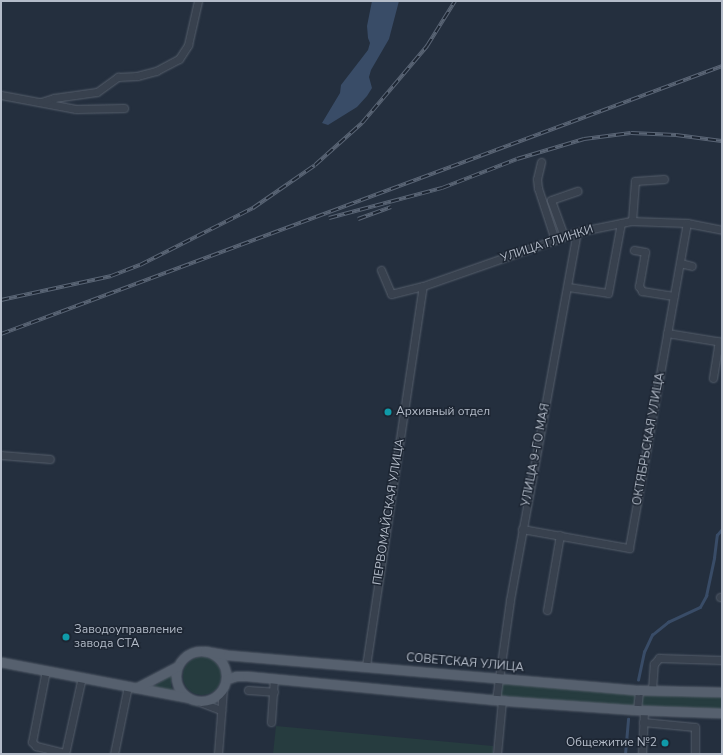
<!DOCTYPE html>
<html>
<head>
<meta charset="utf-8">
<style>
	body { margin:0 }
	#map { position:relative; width:723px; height:755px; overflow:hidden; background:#242f3e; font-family:"Nunito Sans",sans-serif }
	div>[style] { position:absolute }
	.green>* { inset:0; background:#263c3f }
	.round { border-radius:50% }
	.water>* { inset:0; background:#394c67 }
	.stream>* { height:2.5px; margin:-1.25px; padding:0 1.25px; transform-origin:1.25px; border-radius:1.25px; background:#394c67 }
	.roads { filter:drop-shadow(0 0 1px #565f6c) drop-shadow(0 0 1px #565f6c) }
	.minor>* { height:7px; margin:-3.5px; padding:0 3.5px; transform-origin:3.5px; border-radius:3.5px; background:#38414e }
	.major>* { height:9px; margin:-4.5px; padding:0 4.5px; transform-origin:4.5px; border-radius:4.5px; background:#56606e }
	.major>.ring { margin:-4.5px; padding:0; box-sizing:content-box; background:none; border:9px solid #56606e; border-radius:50% }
	.rail>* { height:4px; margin-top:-2px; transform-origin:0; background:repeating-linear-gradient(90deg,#1d2633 0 8px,#5a6575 0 16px); box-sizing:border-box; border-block:1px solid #5a6575 }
	.dots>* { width:11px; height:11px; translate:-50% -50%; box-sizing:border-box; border:2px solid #1d2633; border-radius:50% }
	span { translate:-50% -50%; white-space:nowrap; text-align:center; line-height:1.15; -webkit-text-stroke:3px #1d2633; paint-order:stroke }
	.street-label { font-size:12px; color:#b4bcc9 }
	.poi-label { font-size:12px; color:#b4bcc9 }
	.left { translate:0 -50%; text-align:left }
	.right { translate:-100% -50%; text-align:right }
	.frame { position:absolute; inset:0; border:2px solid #b4bcc9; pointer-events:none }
</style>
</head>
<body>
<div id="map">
	<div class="green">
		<div class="round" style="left:183px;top:657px;width:38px;height:38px"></div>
		<div style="clip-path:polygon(172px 674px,171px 686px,174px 692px,153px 687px)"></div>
		<div style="clip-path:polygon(501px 681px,636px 693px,635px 707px,500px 696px)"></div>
		<div style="clip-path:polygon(641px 693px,722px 696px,722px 709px,640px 706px)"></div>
		<div style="clip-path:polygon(276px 726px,493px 746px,493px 754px,273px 754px)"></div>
	</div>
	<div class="water">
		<div style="clip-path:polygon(372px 1px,399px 1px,389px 39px,371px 70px,369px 77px,372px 88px,367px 96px,357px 107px,328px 125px,322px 123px,340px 93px,341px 85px,368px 50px,370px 43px,368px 38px,367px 26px)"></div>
	</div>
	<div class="stream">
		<div style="left:638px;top:680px;width:29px;rotate:-78deg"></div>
		<div style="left:644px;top:652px;width:19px;rotate:-65deg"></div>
		<div style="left:652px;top:635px;width:21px;rotate:-39deg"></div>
		<div style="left:668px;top:622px;width:35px;rotate:-25deg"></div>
		<div style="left:700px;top:607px;width:13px;rotate:-61deg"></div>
		<div style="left:706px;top:596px;width:39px;rotate:-78deg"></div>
		<div style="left:714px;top:558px;width:23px;rotate:-83deg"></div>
		<div style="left:717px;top:535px;width:8px;rotate:-50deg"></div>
		<div style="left:625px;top:754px;width:35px;rotate:-85deg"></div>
	</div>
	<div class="roads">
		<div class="minor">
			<div style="left:1px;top:95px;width:76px;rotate:10.6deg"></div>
			<div style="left:76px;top:109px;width:48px;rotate:-1.2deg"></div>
			<div style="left:41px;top:102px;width:14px;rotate:-17deg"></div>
			<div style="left:54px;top:98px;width:43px;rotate:-7.9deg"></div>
			<div style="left:97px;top:92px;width:26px;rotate:-36deg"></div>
			<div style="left:118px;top:77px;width:19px;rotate:-3deg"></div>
			<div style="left:137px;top:76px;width:20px;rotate:-15deg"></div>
			<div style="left:156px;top:71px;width:26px;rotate:-28deg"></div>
			<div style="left:179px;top:59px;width:17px;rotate:-57deg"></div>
			<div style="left:188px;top:45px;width:45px;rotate:-77.2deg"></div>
			<div style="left:541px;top:162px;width:17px;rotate:103deg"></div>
			<div style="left:537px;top:179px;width:9px;rotate:84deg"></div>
			<div style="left:538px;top:188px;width:55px;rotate:71.9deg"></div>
			<div style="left:632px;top:221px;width:40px;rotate:-85.7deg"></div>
			<div style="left:635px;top:181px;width:29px;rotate:-4deg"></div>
			<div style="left:564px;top:236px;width:38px;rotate:-110deg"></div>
			<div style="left:551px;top:200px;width:28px;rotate:-19deg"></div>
			<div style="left:634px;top:250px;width:11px;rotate:10deg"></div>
			<div style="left:645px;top:252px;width:35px;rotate:100deg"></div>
			<div style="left:639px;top:286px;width:6px;rotate:59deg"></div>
			<div style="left:642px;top:291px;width:32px;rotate:9deg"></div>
			<div style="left:680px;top:263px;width:12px;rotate:14deg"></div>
			<div style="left:381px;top:270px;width:26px;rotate:67deg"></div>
			<div style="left:391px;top:294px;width:33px;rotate:-14deg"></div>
			<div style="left:423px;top:286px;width:163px;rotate:-19.3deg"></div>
			<div style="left:577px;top:232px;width:55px;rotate:-11.5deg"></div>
			<div style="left:631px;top:221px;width:56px;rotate:2deg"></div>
			<div style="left:687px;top:223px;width:36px;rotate:11deg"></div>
			<div style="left:568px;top:287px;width:40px;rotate:8.5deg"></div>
			<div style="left:608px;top:293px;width:71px;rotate:-79.5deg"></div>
			<div style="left:667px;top:333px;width:56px;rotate:9.3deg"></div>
			<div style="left:713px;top:378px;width:37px;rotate:-81deg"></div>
			<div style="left:1px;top:455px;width:49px;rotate:4.7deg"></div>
			<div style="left:522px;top:529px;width:109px;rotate:10.1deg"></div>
			<div style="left:629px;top:548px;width:330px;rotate:-79.9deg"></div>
			<div style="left:720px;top:597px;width:2px"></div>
			<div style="left:547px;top:610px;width:76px;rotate:-80.2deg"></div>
			<div style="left:366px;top:666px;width:384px;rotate:-81.5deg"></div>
			<div style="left:46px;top:670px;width:73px;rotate:101deg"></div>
			<div style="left:32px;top:742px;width:6px;rotate:45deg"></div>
			<div style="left:36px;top:746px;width:30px;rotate:14deg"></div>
			<div style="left:248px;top:690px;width:26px;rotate:4deg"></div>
			<div style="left:652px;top:690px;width:26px;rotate:-86deg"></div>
			<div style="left:654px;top:664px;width:8px;rotate:-50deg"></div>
			<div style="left:659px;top:658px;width:63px;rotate:1.8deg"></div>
			<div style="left:496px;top:700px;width:101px;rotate:-82deg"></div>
			<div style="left:510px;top:600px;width:374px;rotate:-79.7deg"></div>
			<div style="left:197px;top:701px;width:26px;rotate:21deg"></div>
			<div style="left:637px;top:710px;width:20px;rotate:-84deg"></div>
			<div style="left:271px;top:722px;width:44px;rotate:-86.1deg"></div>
			<div style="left:643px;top:722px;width:52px;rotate:5.5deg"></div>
			<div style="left:695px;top:727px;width:27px;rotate:90deg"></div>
			<div style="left:65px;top:754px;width:79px;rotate:-77.6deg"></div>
			<div style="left:114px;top:754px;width:69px;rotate:-78.4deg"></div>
			<div style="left:218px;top:754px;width:65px;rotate:-85.6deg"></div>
			<div style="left:497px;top:754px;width:54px;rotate:-84.7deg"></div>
			<div style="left:642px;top:754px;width:44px;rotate:-87.4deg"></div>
		</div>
		<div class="major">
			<div class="ring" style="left:176px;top:651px;width:41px;height:41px"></div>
			<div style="left:205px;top:651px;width:23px;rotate:10deg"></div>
			<div style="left:228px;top:655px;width:412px;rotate:4.9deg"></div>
			<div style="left:639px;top:690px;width:83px;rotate:1.4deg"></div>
			<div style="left:1px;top:662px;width:191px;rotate:10.8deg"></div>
			<div style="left:227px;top:679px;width:9px;rotate:-18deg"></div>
			<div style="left:236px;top:676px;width:11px"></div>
			<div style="left:247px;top:676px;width:250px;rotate:5.5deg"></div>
			<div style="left:496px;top:700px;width:141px;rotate:4.1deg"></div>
			<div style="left:637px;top:710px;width:85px;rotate:2deg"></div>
			<div style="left:136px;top:688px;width:47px;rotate:-27.6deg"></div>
		</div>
	</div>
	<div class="rail">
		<div style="left:329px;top:218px;width:117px;rotate:-14.9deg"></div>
		<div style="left:442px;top:188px;width:80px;rotate:-21.1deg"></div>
		<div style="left:517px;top:159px;width:70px;rotate:-16.6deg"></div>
		<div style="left:584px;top:139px;width:47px;rotate:-7.3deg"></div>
		<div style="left:631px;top:133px;width:45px;rotate:2.5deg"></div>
		<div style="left:676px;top:135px;width:46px;rotate:7.4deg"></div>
		<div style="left:358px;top:219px;width:35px;rotate:-20deg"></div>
		<div style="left:1px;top:300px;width:113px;rotate:-12.3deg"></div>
		<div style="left:111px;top:276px;width:31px;rotate:-21deg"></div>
		<div style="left:140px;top:265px;width:127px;rotate:-26.8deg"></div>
		<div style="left:253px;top:208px;width:75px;rotate:-34.7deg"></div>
		<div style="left:315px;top:165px;width:63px;rotate:-41.8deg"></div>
		<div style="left:362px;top:123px;width:101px;rotate:-49.8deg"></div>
		<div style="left:427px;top:46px;width:53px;rotate:-58.1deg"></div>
		<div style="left:1px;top:334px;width:769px;rotate:-20.39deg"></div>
	</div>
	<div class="dots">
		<div style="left:388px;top:412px;background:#0f9aa8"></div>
		<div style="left:66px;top:637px;background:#0f9aa8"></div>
		<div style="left:665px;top:743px;background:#0f9aa8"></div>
	</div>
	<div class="street-label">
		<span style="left:547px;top:244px;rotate:-18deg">УЛИЦА ГЛИНКИ</span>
		<span style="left:649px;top:439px;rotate:-80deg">ОКТЯБРЬСКАЯ УЛИЦА</span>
		<span style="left:536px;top:455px;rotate:-79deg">УЛИЦА 9-ГО МАЯ</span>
		<span style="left:389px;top:512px;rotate:-81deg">ПЕРВОМАЙСКАЯ УЛИЦА</span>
		<span style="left:465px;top:663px;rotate:5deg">СОВЕТСКАЯ УЛИЦА</span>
	</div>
	<div class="poi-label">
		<span class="left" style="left:396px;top:412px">Архивный отдел</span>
		<span class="left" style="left:74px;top:637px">Заводоуправление<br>завода СТА</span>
		<span class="right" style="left:657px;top:743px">Общежитие №2</span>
	</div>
	<div class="frame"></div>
</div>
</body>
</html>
